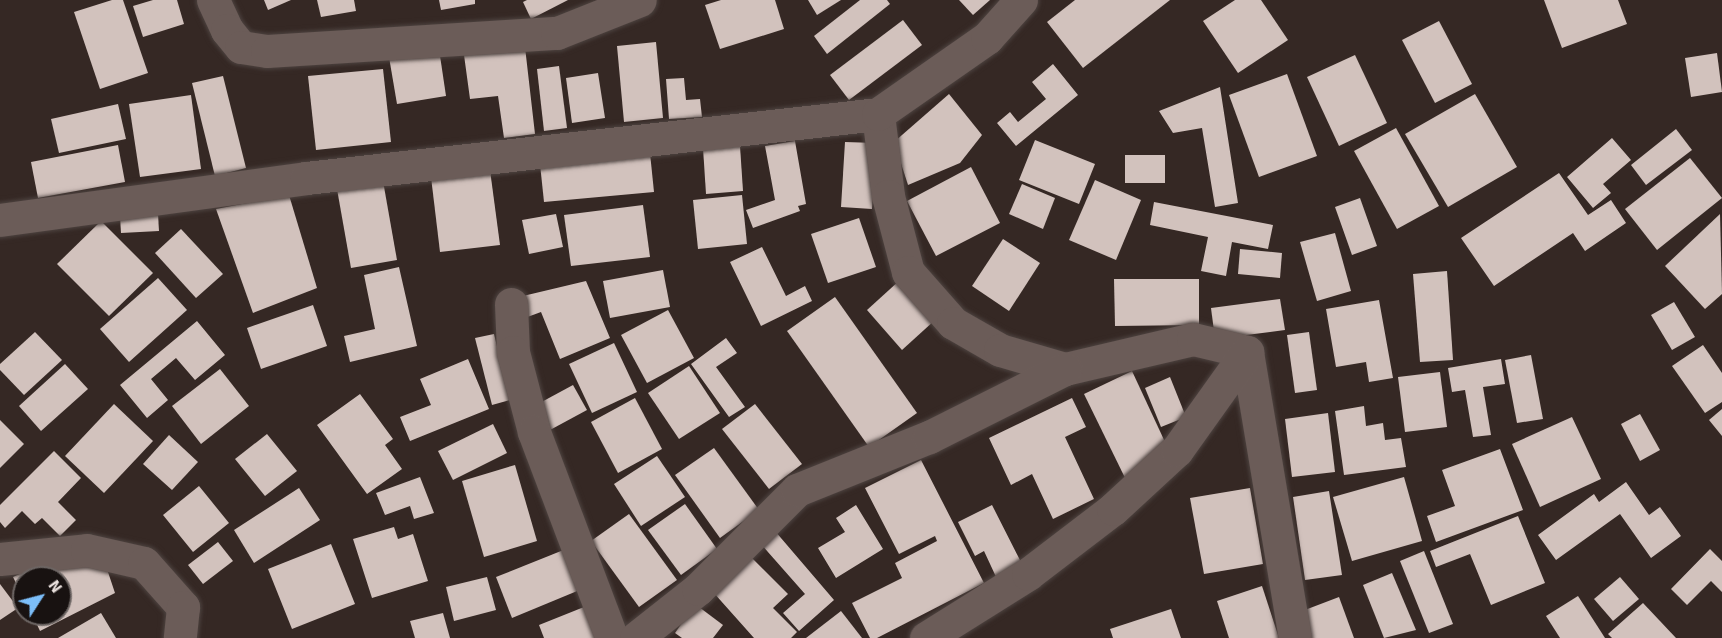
<!DOCTYPE html>
<html>
<head>
<meta charset="utf-8">
<style>
	body { margin:0 }
	#map { position:relative; width:1722px; height:638px; overflow:hidden; background:#352824; font-family:Signika,sans-serif }
	div>[style] { position:absolute }
	.building>* { inset:0; background:#d2c2bd }
	.roads { filter:drop-shadow(0 0 2px #4d4340) drop-shadow(0 0 2px #4d4340) }
	.minor>* { height:33px; margin:-16.5px; padding:0 16.5px; transform-origin:16.5px; border-radius:16.5px; background:#6b5c58 }
	span { translate:-50% -50%; white-space:nowrap; text-align:center; line-height:1.15; -webkit-text-stroke:6px #181211; paint-order:stroke }
	.north { position:absolute; left:12px; top:566px; width:60px; height:60px; box-sizing:border-box; background:#181211; border:2px solid #6c6563; border-radius:50%; rotate:54deg; font-size:16px; font-weight:700; line-height:24px; text-align:center; color:#eae1de }
	.north::after { content:''; display:block; margin:auto; width:21px; height:27px; background:#7cbef9; clip-path:polygon(50% 0,100% 100%,50% 72%,0 100%) }
</style>
</head>
<body>
<div id="map">
	<div class="building">
		<div style="clip-path:polygon(112px 0,123px 0,148px 73px,100px 89px,74px 12px)"></div>
		<div style="clip-path:polygon(153px 0,177px 0,184px 24px,143px 37px,133px 6px)"></div>
		<div style="clip-path:polygon(264px 0,291px 0,268px 10px)"></div>
		<div style="clip-path:polygon(317px 0,354px 0,356px 11px,321px 17px)"></div>
		<div style="clip-path:polygon(439px 0,475px 0,475px 4px,441px 10px)"></div>
		<div style="clip-path:polygon(527px 0,568px 0,531px 19px,523px 2px)"></div>
		<div style="clip-path:polygon(721px 0,775px 0,784px 29px,720px 49px,705px 5px)"></div>
		<div style="clip-path:polygon(808px 0,841px 0,817px 15px)"></div>
		<div style="clip-path:polygon(860px 0,887px 0,890px 4px,827px 54px,814px 36px)"></div>
		<div style="clip-path:polygon(959px 0,990px 0,973px 15px)"></div>
		<div style="clip-path:polygon(1075px 0,1170px 0,1083px 68px,1047px 22px)"></div>
		<div style="clip-path:polygon(1235px 0,1261px 0,1288px 40px,1238px 73px,1203px 21px)"></div>
		<div style="clip-path:polygon(1544px 0,1618px 0,1627px 24px,1562px 48px)"></div>
		<div style="clip-path:polygon(903px 20px,922px 45px,849px 100px,830px 75px)"></div>
		<div style="clip-path:polygon(1439px 21px,1472px 84px,1435px 103px,1402px 40px)"></div>
		<div style="clip-path:polygon(656px 42px,663px 118px,624px 122px,617px 46px)"></div>
		<div style="clip-path:polygon(525px 47px,535px 134px,504px 138px,498px 96px,470px 99px,464px 55px)"></div>
		<div style="clip-path:polygon(439px 49px,446px 96px,397px 104px,389px 57px)"></div>
		<div style="clip-path:polygon(1717px 53px,1722px 92px,1691px 97px,1685px 58px)"></div>
		<div style="clip-path:polygon(1355px 55px,1387px 123px,1339px 146px,1307px 77px)"></div>
		<div style="clip-path:polygon(1053px 64px,1078px 95px,1016px 146px,997px 123px,1010px 112px,1018px 122px,1046px 99px,1032px 82px)"></div>
		<div style="clip-path:polygon(559px 66px,567px 128px,544px 131px,537px 69px)"></div>
		<div style="clip-path:polygon(383px 69px,391px 142px,316px 150px,308px 76px)"></div>
		<div style="clip-path:polygon(598px 73px,605px 118px,572px 123px,566px 78px)"></div>
		<div style="clip-path:polygon(1287px 74px,1317px 156px,1259px 177px,1229px 95px)"></div>
		<div style="clip-path:polygon(223px 76px,246px 168px,215px 176px,192px 83px)"></div>
		<div style="clip-path:polygon(684px 78px,686px 100px,700px 99px,702px 117px,669px 119px,666px 79px)"></div>
		<div style="clip-path:polygon(1220px 87px,1238px 203px,1215px 207px,1202px 128px,1173px 133px,1159px 111px)"></div>
		<div style="clip-path:polygon(949px 94px,982px 135px,960px 163px,908px 185px,894px 142px)"></div>
		<div style="clip-path:polygon(1475px 94px,1517px 167px,1448px 207px,1405px 134px)"></div>
		<div style="clip-path:polygon(191px 95px,201px 169px,140px 177px,129px 104px)"></div>
		<div style="clip-path:polygon(118px 104px,126px 139px,59px 153px,51px 119px)"></div>
		<div style="clip-path:polygon(1396px 128px,1439px 206px,1397px 229px,1354px 151px)"></div>
		<div style="clip-path:polygon(1676px 129px,1692px 150px,1646px 185px,1631px 165px)"></div>
		<div style="clip-path:polygon(1612px 138px,1631px 160px,1603px 184px,1611px 193px,1593px 208px,1567px 177px)"></div>
		<div style="clip-path:polygon(1035px 140px,1095px 164px,1079px 204px,1019px 180px)"></div>
		<div style="clip-path:polygon(795px 141px,806px 204px,798px 206px,800px 211px,753px 228px,746px 210px,775px 200px,765px 146px)"></div>
		<div style="clip-path:polygon(845px 142px,876px 143px,872px 209px,841px 207px)"></div>
		<div style="clip-path:polygon(118px 145px,125px 182px,38px 198px,31px 162px)"></div>
		<div style="clip-path:polygon(740px 146px,743px 191px,706px 194px,703px 148px)"></div>
		<div style="clip-path:polygon(650px 153px,654px 192px,544px 202px,540px 164px)"></div>
		<div style="clip-path:polygon(1125px 155px,1165px 155px,1165px 183px,1125px 183px)"></div>
		<div style="clip-path:polygon(1690px 158px,1722px 198px,1657px 250px,1625px 209px)"></div>
		<div style="clip-path:polygon(971px 167px,1000px 223px,936px 256px,907px 201px)"></div>
		<div style="clip-path:polygon(490px 170px,500px 245px,440px 252px,431px 177px)"></div>
		<div style="clip-path:polygon(1559px 173px,1588px 215px,1611px 200px,1626px 223px,1585px 251px,1573px 233px,1494px 286px,1461px 238px)"></div>
		<div style="clip-path:polygon(1095px 180px,1141px 200px,1116px 260px,1069px 240px)"></div>
		<div style="clip-path:polygon(383px 181px,397px 260px,351px 268px,337px 189px)"></div>
		<div style="clip-path:polygon(1022px 184px,1055px 198px,1043px 229px,1009px 214px)"></div>
		<div style="clip-path:polygon(289px 195px,317px 288px,253px 313px,216px 209px)"></div>
		<div style="clip-path:polygon(742px 195px,747px 244px,698px 249px,693px 200px)"></div>
		<div style="clip-path:polygon(1360px 198px,1377px 246px,1352px 255px,1335px 207px)"></div>
		<div style="clip-path:polygon(1154px 202px,1273px 225px,1268px 249px,1232px 242px,1226px 276px,1201px 271px,1208px 237px,1150px 225px)"></div>
		<div style="clip-path:polygon(643px 205px,650px 257px,571px 266px,564px 215px)"></div>
		<div style="clip-path:polygon(158px 214px,159px 231px,121px 233px,120px 216px)"></div>
		<div style="clip-path:polygon(556px 214px,563px 247px,529px 254px,522px 220px)"></div>
		<div style="clip-path:polygon(1720px 214px,1722px 294px,1705px 309px,1665px 266px)"></div>
		<div style="clip-path:polygon(859px 218px,876px 267px,828px 283px,811px 234px)"></div>
		<div style="clip-path:polygon(101px 221px,153px 273px,109px 316px,57px 264px)"></div>
		<div style="clip-path:polygon(181px 229px,223px 274px,196px 298px,155px 253px)"></div>
		<div style="clip-path:polygon(1335px 233px,1351px 291px,1317px 301px,1300px 242px)"></div>
		<div style="clip-path:polygon(1003px 239px,1040px 263px,1009px 311px,972px 286px)"></div>
		<div style="clip-path:polygon(762px 247px,786px 296px,805px 286px,812px 301px,761px 326px,730px 262px)"></div>
		<div style="clip-path:polygon(1240px 249px,1282px 253px,1280px 278px,1238px 274px)"></div>
		<div style="clip-path:polygon(399px 267px,417px 346px,350px 362px,344px 336px,375px 329px,364px 275px)"></div>
		<div style="clip-path:polygon(663px 270px,670px 307px,610px 318px,603px 281px)"></div>
		<div style="clip-path:polygon(1447px 271px,1453px 360px,1420px 362px,1413px 274px)"></div>
		<div style="clip-path:polygon(158px 278px,187px 310px,129px 362px,100px 329px)"></div>
		<div style="clip-path:polygon(1114px 279px,1199px 279px,1199px 325px,1115px 326px)"></div>
		<div style="clip-path:polygon(900px 280px,935px 320px,902px 350px,867px 310px)"></div>
		<div style="clip-path:polygon(586px 281px,610px 338px,560px 359px,541px 312px,522px 319px,523px 296px)"></div>
		<div style="clip-path:polygon(835px 297px,917px 413px,869px 447px,787px 331px)"></div>
		<div style="clip-path:polygon(1280px 299px,1285px 330px,1215px 339px,1211px 308px)"></div>
		<div style="clip-path:polygon(1379px 300px,1393px 378px,1369px 382px,1366px 362px,1336px 367px,1326px 309px)"></div>
		<div style="clip-path:polygon(1674px 302px,1695px 337px,1672px 350px,1651px 315px)"></div>
		<div style="clip-path:polygon(313px 305px,327px 346px,261px 369px,247px 328px)"></div>
		<div style="clip-path:polygon(668px 310px,694px 358px,647px 383px,621px 335px)"></div>
		<div style="clip-path:polygon(197px 321px,225px 355px,195px 380px,176px 358px,151px 379px,168px 400px,147px 418px,120px 385px)"></div>
		<div style="clip-path:polygon(35px 332px,62px 360px,24px 395px,0 370px,0 364px)"></div>
		<div style="clip-path:polygon(1309px 332px,1317px 390px,1295px 393px,1287px 335px)"></div>
		<div style="clip-path:polygon(494px 334px,510px 400px,492px 405px,475px 338px)"></div>
		<div style="clip-path:polygon(726px 338px,737px 353px,716px 367px,745px 407px,729px 417px,691px 364px)"></div>
		<div style="clip-path:polygon(614px 343px,637px 392px,592px 413px,569px 364px)"></div>
		<div style="clip-path:polygon(1703px 345px,1722px 373px,1722px 402px,1705px 413px,1672px 366px)"></div>
		<div style="clip-path:polygon(1531px 355px,1543px 419px,1517px 423px,1505px 360px)"></div>
		<div style="clip-path:polygon(468px 359px,489px 409px,410px 441px,400px 417px,431px 405px,420px 379px)"></div>
		<div style="clip-path:polygon(1501px 359px,1505px 384px,1483px 387px,1491px 435px,1473px 437px,1465px 390px,1452px 392px,1448px 368px)"></div>
		<div style="clip-path:polygon(65px 364px,88px 389px,41px 431px,19px 406px)"></div>
		<div style="clip-path:polygon(689px 366px,720px 413px,679px 439px,648px 393px)"></div>
		<div style="clip-path:polygon(220px 369px,249px 406px,201px 444px,172px 406px)"></div>
		<div style="clip-path:polygon(1132px 371px,1165px 442px,1128px 484px,1084px 394px)"></div>
		<div style="clip-path:polygon(1440px 372px,1447px 427px,1405px 432px,1398px 377px)"></div>
		<div style="clip-path:polygon(1170px 377px,1186px 417px,1161px 427px,1145px 388px)"></div>
		<div style="clip-path:polygon(573px 385px,587px 410px,550px 430px,536px 405px)"></div>
		<div style="clip-path:polygon(360px 394px,393px 439px,385px 445px,402px 469px,367px 494px,317px 425px)"></div>
		<div style="clip-path:polygon(635px 398px,662px 449px,618px 473px,591px 422px)"></div>
		<div style="clip-path:polygon(1072px 398px,1086px 427px,1065px 437px,1094px 499px,1053px 519px,1032px 474px,1011px 485px,989px 438px)"></div>
		<div style="clip-path:polygon(114px 404px,153px 441px,104px 493px,65px 456px)"></div>
		<div style="clip-path:polygon(755px 404px,802px 464px,769px 489px,722px 429px)"></div>
		<div style="clip-path:polygon(1364px 406px,1366px 426px,1383px 423px,1385px 440px,1401px 438px,1406px 467px,1344px 475px,1335px 411px)"></div>
		<div style="clip-path:polygon(1722px 409px,1722px 436px,1709px 420px)"></div>
		<div style="clip-path:polygon(1328px 413px,1335px 472px,1292px 477px,1285px 419px)"></div>
		<div style="clip-path:polygon(1640px 414px,1660px 450px,1640px 461px,1621px 424px)"></div>
		<div style="clip-path:polygon(1572px 417px,1601px 479px,1540px 507px,1512px 444px)"></div>
		<div style="clip-path:polygon(0 420px,24px 444px,0 468px)"></div>
		<div style="clip-path:polygon(493px 424px,507px 453px,453px 480px,438px 451px)"></div>
		<div style="clip-path:polygon(267px 434px,297px 471px,265px 496px,235px 459px)"></div>
		<div style="clip-path:polygon(169px 435px,198px 462px,172px 490px,143px 464px)"></div>
		<div style="clip-path:polygon(714px 448px,759px 510px,720px 538px,675px 475px)"></div>
		<div style="clip-path:polygon(1500px 449px,1523px 510px,1436px 542px,1427px 516px,1455px 506px,1442px 470px)"></div>
		<div style="clip-path:polygon(54px 451px,81px 478px,58px 502px,76px 520px,60px 536px,42px 518px,35px 524px,22px 511px,5px 528px,0 522px,0 505px)"></div>
		<div style="clip-path:polygon(657px 456px,685px 497px,641px 526px,614px 484px)"></div>
		<div style="clip-path:polygon(921px 460px,984px 583px,877px 638px,870px 638px,852px 603px,902px 578px,895px 563px,937px 541px,935px 536px,899px 554px,865px 488px)"></div>
		<div style="clip-path:polygon(515px 465px,537px 541px,484px 557px,462px 481px)"></div>
		<div style="clip-path:polygon(420px 477px,434px 513px,414px 519px,410px 506px,385px 515px,376px 493px)"></div>
		<div style="clip-path:polygon(1404px 477px,1422px 541px,1352px 561px,1333px 497px)"></div>
		<div style="clip-path:polygon(1626px 482px,1649px 515px,1660px 507px,1681px 536px,1651px 558px,1620px 514px,1556px 560px,1538px 535px,1594px 494px,1599px 502px)"></div>
		<div style="clip-path:polygon(199px 486px,229px 523px,193px 552px,163px 515px)"></div>
		<div style="clip-path:polygon(299px 488px,320px 520px,254px 563px,234px 530px)"></div>
		<div style="clip-path:polygon(1250px 488px,1263px 564px,1204px 574px,1190px 498px)"></div>
		<div style="clip-path:polygon(1329px 491px,1342px 575px,1305px 580px,1293px 497px)"></div>
		<div style="clip-path:polygon(685px 504px,717px 549px,681px 575px,648px 530px)"></div>
		<div style="clip-path:polygon(856px 505px,883px 549px,836px 578px,818px 548px,845px 532px,836px 518px)"></div>
		<div style="clip-path:polygon(992px 505px,1023px 566px,997px 579px,984px 551px,975px 556px,958px 522px)"></div>
		<div style="clip-path:polygon(629px 514px,677px 580px,639px 607px,591px 541px)"></div>
		<div style="clip-path:polygon(1518px 516px,1545px 583px,1491px 605px,1470px 554px,1436px 567px,1430px 551px)"></div>
		<div style="clip-path:polygon(394px 527px,398px 539px,413px 534px,428px 581px,372px 598px,353px 539px)"></div>
		<div style="clip-path:polygon(775px 531px,834px 600px,799px 631px,783px 613px,805px 594px,761px 544px)"></div>
		<div style="clip-path:polygon(218px 542px,233px 561px,203px 584px,188px 565px)"></div>
		<div style="clip-path:polygon(331px 544px,355px 604px,292px 629px,268px 569px)"></div>
		<div style="clip-path:polygon(566px 549px,582px 589px,512px 618px,496px 577px)"></div>
		<div style="clip-path:polygon(1710px 549px,1722px 561px,1722px 592px,1711px 581px,1687px 605px,1671px 589px)"></div>
		<div style="clip-path:polygon(1424px 551px,1453px 624px,1429px 633px,1400px 561px)"></div>
		<div style="clip-path:polygon(750px 556px,788px 594px,773px 608px,797px 632px,791px 638px,754px 638px,713px 592px)"></div>
		<div style="clip-path:polygon(48px 561px,107px 569px,115px 593px,40px 631px,32px 614px,60px 614px,60px 578px,24px 578px,24px 599px,13px 577px)"></div>
		<div style="clip-path:polygon(1392px 573px,1416px 630px,1384px 638px,1363px 585px)"></div>
		<div style="clip-path:polygon(487px 577px,496px 610px,454px 621px,446px 587px)"></div>
		<div style="clip-path:polygon(1620px 577px,1639px 599px,1613px 621px,1594px 599px)"></div>
		<div style="clip-path:polygon(0 584px,18px 608px,0 620px)"></div>
		<div style="clip-path:polygon(1262px 586px,1279px 638px,1229px 638px,1217px 601px)"></div>
		<div style="clip-path:polygon(1578px 596px,1605px 638px,1560px 638px,1546px 616px)"></div>
		<div style="clip-path:polygon(1339px 597px,1354px 638px,1306px 638px,1297px 613px)"></div>
		<div style="clip-path:polygon(1643px 603px,1676px 638px,1612px 638px,1608px 634px)"></div>
		<div style="clip-path:polygon(695px 604px,723px 625px,713px 638px,682px 638px,675px 633px)"></div>
		<div style="clip-path:polygon(589px 605px,602px 638px,544px 638px,539px 625px)"></div>
		<div style="clip-path:polygon(1171px 609px,1181px 638px,1113px 638px,1110px 629px)"></div>
		<div style="clip-path:polygon(841px 611px,862px 638px,806px 638px)"></div>
		<div style="clip-path:polygon(101px 613px,116px 638px,58px 638px)"></div>
		<div style="clip-path:polygon(443px 613px,450px 638px,415px 638px,410px 621px)"></div>
	</div>
	<div class="roads">
		<div class="minor">
			<div style="left:213px;top:0;width:33px;rotate:65deg"></div>
			<div style="left:227px;top:30px;width:22px;rotate:51deg"></div>
			<div style="left:241px;top:47px;width:26px;rotate:9deg"></div>
			<div style="left:267px;top:51px;width:291px;rotate:-3.6deg"></div>
			<div style="left:557px;top:33px;width:89px;rotate:-21.7deg"></div>
			<div style="left:878px;top:114px;width:83px;rotate:83deg"></div>
			<div style="left:888px;top:196px;width:79px;rotate:75.3deg"></div>
			<div style="left:908px;top:272px;width:68px;rotate:48.6deg"></div>
			<div style="left:953px;top:323px;width:54px;rotate:29.9deg"></div>
			<div style="left:1000px;top:350px;width:68px;rotate:16.3deg"></div>
			<div style="left:1065px;top:369px;width:131px;rotate:-13.2deg"></div>
			<div style="left:1193px;top:339px;width:56px;rotate:13.5deg"></div>
			<div style="left:0;top:220px;width:309px;rotate:-7.8deg"></div>
			<div style="left:306px;top:178px;width:576px;rotate:-6.38deg"></div>
			<div style="left:878px;top:114px;width:133px;rotate:-34.9deg"></div>
			<div style="left:987px;top:38px;width:51px;rotate:-48.2deg"></div>
			<div style="left:511px;top:304px;width:48px;rotate:87.6deg"></div>
			<div style="left:513px;top:352px;width:83px;rotate:75.3deg"></div>
			<div style="left:534px;top:432px;width:220px;rotate:69.3deg"></div>
			<div style="left:1247px;top:352px;width:290px;rotate:80.5deg"></div>
			<div style="left:0;top:559px;width:87px;rotate:-5.9deg"></div>
			<div style="left:87px;top:550px;width:58px;rotate:12.8deg"></div>
			<div style="left:144px;top:563px;width:59px;rotate:48.4deg"></div>
			<div style="left:183px;top:607px;width:31px;rotate:96deg"></div>
			<div style="left:636px;top:638px;width:79px;rotate:-38.3deg"></div>
			<div style="left:698px;top:589px;width:140px;rotate:-45deg"></div>
			<div style="left:797px;top:490px;width:142px;rotate:-21.9deg"></div>
			<div style="left:929px;top:437px;width:152px;rotate:-26.6deg"></div>
			<div style="left:926px;top:638px;width:120px;rotate:-32.1deg"></div>
			<div style="left:1028px;top:574px;width:107px;rotate:-37.4deg"></div>
			<div style="left:1113px;top:509px;width:87px;rotate:-42.7deg"></div>
			<div style="left:1177px;top:450px;width:120px;rotate:-54.5deg"></div>
		</div>
	</div>
	<div class="north">N</div>
</div>
</body>
</html>
